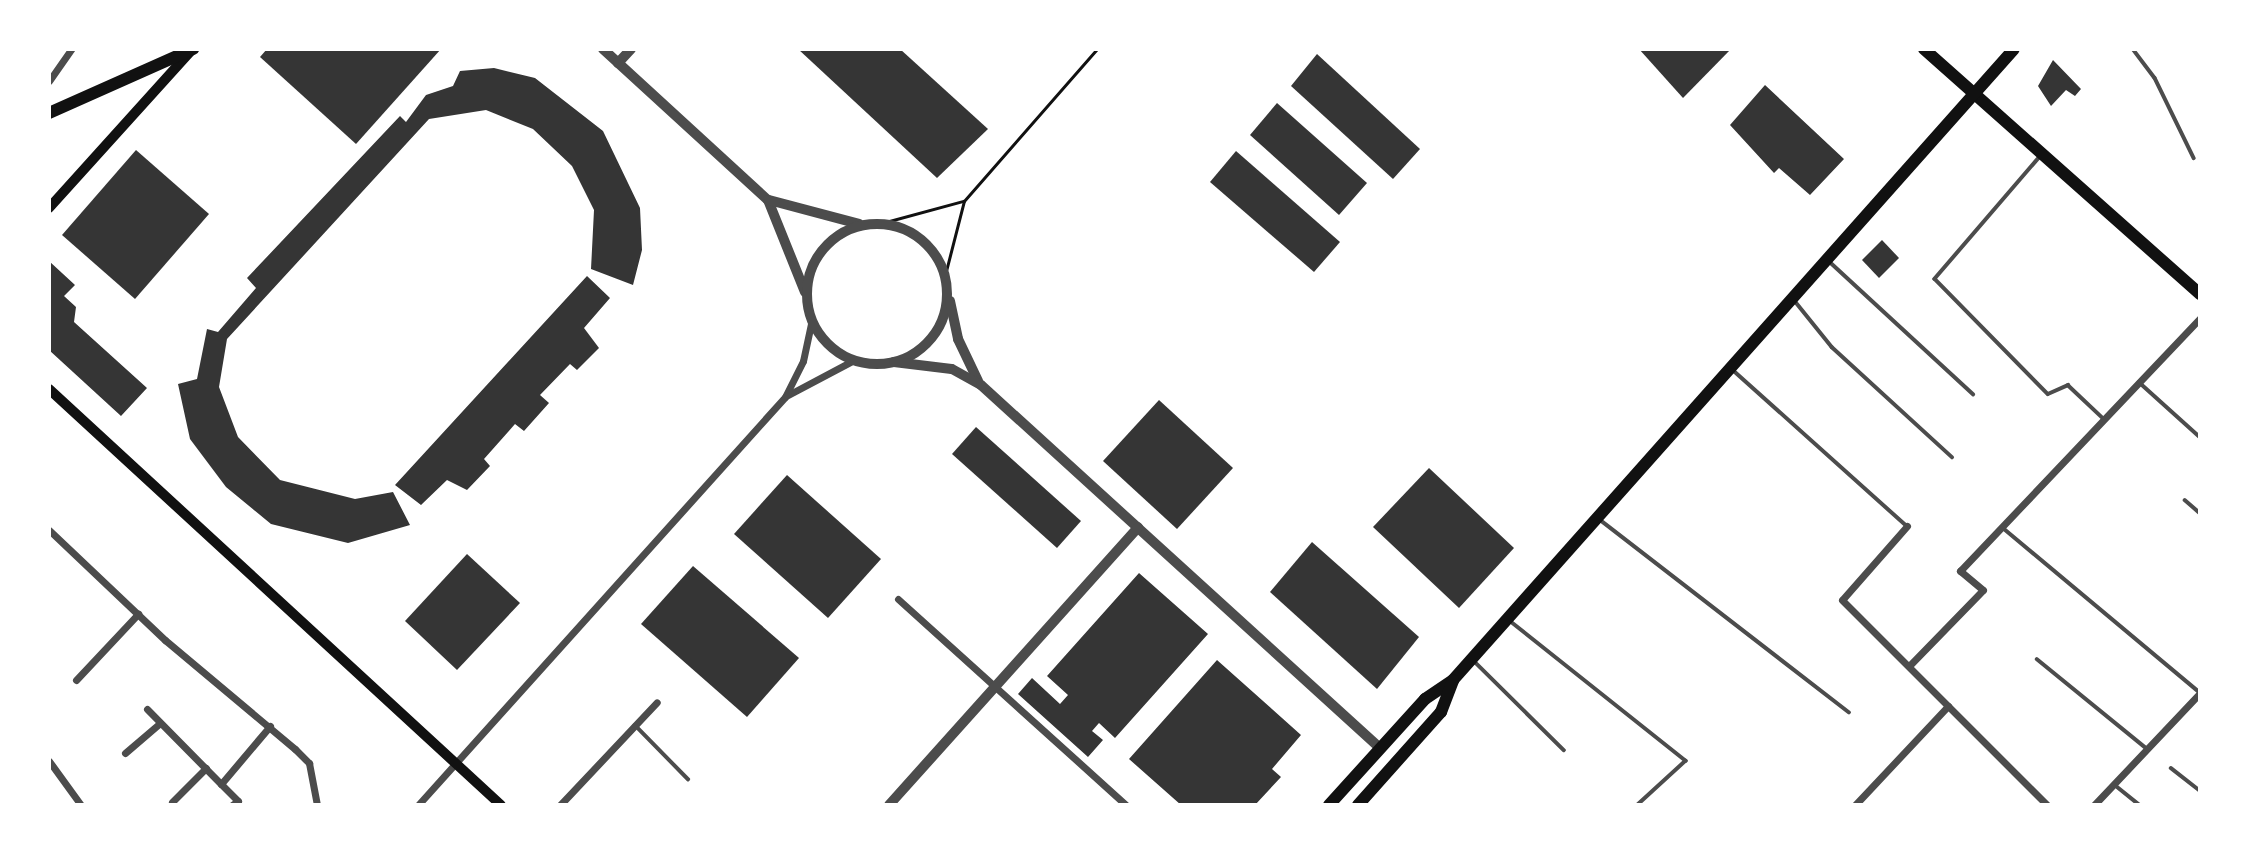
<!DOCTYPE html>
<html>
<head>
<meta charset="utf-8">
<style>
	body { margin:0 }
	#map { position:relative; width:2249px; height:854px; overflow:hidden; background:#fff; font-family:Ubuntu,sans-serif }
	div>[style] { position:absolute }
	.building>* { inset:0; background:#353535 }
	.path>* { height:2.5px; margin:-1.25px; padding:0 1.25px; transform-origin:1.25px; border-radius:1.25px; background:#111 }
	.service>* { height:3.5px; margin:-1.75px; padding:0 1.75px; transform-origin:1.75px; border-radius:1.75px; background:#4c4c4c }
	.minor>* { height:7px; margin:-3.5px; padding:0 3.5px; transform-origin:3.5px; border-radius:3.5px; background:#4c4c4c }
	.tertiary>* { height:10px; margin:-5px; padding:0 5px; transform-origin:5px; border-radius:5px; background:#4c4c4c }
	.tertiary>.ring { margin:-5px; padding:0; box-sizing:content-box; background:none; border:10px solid #4c4c4c; border-radius:50% }
	.secondary>* { height:10px; margin:-5px; padding:0 5px; transform-origin:5px; border-radius:5px; background:#111 }
	.primary>* { height:12px; margin:-6px; padding:0 6px; transform-origin:6px; border-radius:6px; background:#111 }
	span { translate:-50% -50%; white-space:nowrap; text-align:center; line-height:1.15; -webkit-text-stroke:5px #fff; paint-order:stroke }
	.frame { position:absolute; inset:0; border:51px solid #fff; pointer-events:none }
</style>
</head>
<body>
<div id="map">
	<div class="building">
		<div style="clip-path:polygon(267px 49px,441px 49px,356px 144px,260px 57px)"></div>
		<div style="clip-path:polygon(798px 49px,900px 49px,988px 129px,937px 178px)"></div>
		<div style="clip-path:polygon(1639px 49px,1731px 49px,1683px 98px)"></div>
		<div style="clip-path:polygon(1317px 54px,1420px 149px,1393px 179px,1291px 86px)"></div>
		<div style="clip-path:polygon(2053px 60px,2081px 89px,2075px 96px,2066px 90px,2051px 106px,2038px 86px)"></div>
		<div style="clip-path:polygon(494px 68px,535px 78px,603px 131px,640px 208px,642px 250px,633px 285px,591px 269px,594px 210px,572px 166px,533px 129px,486px 110px,429px 119px,227px 339px,219px 387px,238px 437px,280px 480px,355px 499px,393px 492px,410px 525px,348px 543px,271px 524px,226px 487px,190px 439px,178px 384px,197px 379px,207px 329px,218px 332px,256px 288px,247px 278px,400px 116px,406px 122px,426px 95px,453px 86px,460px 71px)"></div>
		<div style="clip-path:polygon(1765px 85px,1844px 159px,1810px 195px,1779px 168px,1774px 173px,1730px 125px)"></div>
		<div style="clip-path:polygon(1277px 103px,1367px 183px,1339px 215px,1250px 135px)"></div>
		<div style="clip-path:polygon(136px 150px,209px 214px,135px 299px,62px 235px)"></div>
		<div style="clip-path:polygon(1236px 151px,1340px 242px,1314px 272px,1210px 182px)"></div>
		<div style="clip-path:polygon(1882px 240px,1899px 258px,1879px 278px,1862px 260px)"></div>
		<div style="clip-path:polygon(49px 261px,75px 285px,64px 296px,76px 307px,74px 322px,147px 388px,121px 416px,49px 350px)"></div>
		<div style="clip-path:polygon(587px 276px,610px 298px,584px 328px,599px 348px,577px 370px,570px 364px,540px 395px,549px 403px,524px 431px,515px 424px,484px 459px,490px 466px,467px 490px,447px 480px,421px 505px,395px 485px)"></div>
		<div style="clip-path:polygon(1159px 400px,1233px 468px,1177px 529px,1103px 461px)"></div>
		<div style="clip-path:polygon(976px 427px,1081px 521px,1057px 548px,952px 454px)"></div>
		<div style="clip-path:polygon(1429px 468px,1514px 548px,1459px 608px,1373px 527px)"></div>
		<div style="clip-path:polygon(787px 475px,881px 559px,828px 618px,734px 534px)"></div>
		<div style="clip-path:polygon(1312px 542px,1419px 637px,1377px 689px,1270px 592px)"></div>
		<div style="clip-path:polygon(467px 554px,520px 603px,457px 670px,405px 621px)"></div>
		<div style="clip-path:polygon(693px 566px,799px 658px,747px 717px,641px 624px)"></div>
		<div style="clip-path:polygon(1139px 573px,1208px 634px,1115px 738px,1099px 723px,1092px 731px,1103px 740px,1088px 757px,1018px 694px,1032px 678px,1060px 704px,1068px 695px,1047px 676px)"></div>
		<div style="clip-path:polygon(1217px 660px,1301px 735px,1272px 769px,1281px 777px,1255px 805px,1181px 805px,1129px 759px)"></div>
	</div>
	<div class="path">
		<div style="left:882px;top:223px;width:84px;rotate:-15.2deg"></div>
		<div style="left:945px;top:275px;width:76px;rotate:-75.6deg"></div>
		<div style="left:964px;top:201px;width:202px;rotate:-48.8deg"></div>
	</div>
	<div class="service">
		<div style="left:2133px;top:49px;width:36px;rotate:53deg"></div>
		<div style="left:2155px;top:78px;width:89px;rotate:64deg"></div>
		<div style="left:2040px;top:157px;width:161px;rotate:130.7deg"></div>
		<div style="left:1935px;top:279px;width:161px;rotate:45.5deg"></div>
		<div style="left:2048px;top:394px;width:22px;rotate:-24deg"></div>
		<div style="left:2068px;top:385px;width:50px;rotate:43.4deg"></div>
		<div style="left:1830px;top:262px;width:195px;rotate:42.7deg"></div>
		<div style="left:1795px;top:301px;width:59px;rotate:51.2deg"></div>
		<div style="left:1832px;top:347px;width:163px;rotate:42.5deg"></div>
		<div style="left:1733px;top:370px;width:234px;rotate:41.9deg"></div>
		<div style="left:2139px;top:382px;width:82px;rotate:42deg"></div>
		<div style="left:2185px;top:500px;width:20px;rotate:41deg"></div>
		<div style="left:1599px;top:519px;width:316px;rotate:37.7deg"></div>
		<div style="left:2002px;top:527px;width:257px;rotate:39.9deg"></div>
		<div style="left:1509px;top:620px;width:226px;rotate:38.5deg"></div>
		<div style="left:1686px;top:761px;width:65px;rotate:137.5deg"></div>
		<div style="left:2037px;top:659px;width:141px;rotate:39.2deg"></div>
		<div style="left:1473px;top:660px;width:128px;rotate:44.7deg"></div>
		<div style="left:635px;top:725px;width:76px;rotate:45.5deg"></div>
		<div style="left:2171px;top:768px;width:37px;rotate:38deg"></div>
		<div style="left:2115px;top:785px;width:32px;rotate:39deg"></div>
	</div>
	<div class="minor">
		<div style="left:49px;top:81px;width:39px;rotate:-55deg"></div>
		<div style="left:788px;top:395px;width:75px;rotate:-27.9deg"></div>
		<div style="left:1907px;top:526px;width:98px;rotate:131.3deg"></div>
		<div style="left:1842px;top:600px;width:290px;rotate:45deg"></div>
		<div style="left:49px;top:530px;width:160px;rotate:43.5deg"></div>
		<div style="left:165px;top:640px;width:170px;rotate:40deg"></div>
		<div style="left:295px;top:749px;width:20px;rotate:45deg"></div>
		<div style="left:309px;top:763px;width:43px;rotate:79.2deg"></div>
		<div style="left:898px;top:599px;width:307px;rotate:42.1deg"></div>
		<div style="left:1909px;top:666px;width:106px;rotate:-45.8deg"></div>
		<div style="left:1983px;top:590px;width:30px;rotate:-140deg"></div>
		<div style="left:1960px;top:571px;width:349px;rotate:-46.5deg"></div>
		<div style="left:76px;top:680px;width:91px;rotate:-46.8deg"></div>
		<div style="left:147px;top:709px;width:105px;rotate:45.4deg"></div>
		<div style="left:221px;top:784px;width:76px;rotate:-49.8deg"></div>
		<div style="left:125px;top:753px;width:46px;rotate:-40.6deg"></div>
		<div style="left:49px;top:761px;width:54px;rotate:54deg"></div>
		<div style="left:221px;top:784px;width:24px;rotate:45deg"></div>
		<div style="left:238px;top:801px;width:7px;rotate:146deg"></div>
		<div style="left:172px;top:802px;width:48px;rotate:-45deg"></div>
		<div style="left:418px;top:805px;width:549px;rotate:-48.03deg"></div>
		<div style="left:785px;top:397px;width:40px;rotate:-63.4deg"></div>
		<div style="left:803px;top:361px;width:43px;rotate:-77.9deg"></div>
		<div style="left:560px;top:805px;width:141px;rotate:-46.7deg"></div>
		<div style="left:1855px;top:805px;width:136px;rotate:-46.8deg"></div>
		<div style="left:2094px;top:805px;width:154px;rotate:-46.6deg"></div>
	</div>
	<div class="tertiary">
		<div style="left:603px;top:49px;width:224px;rotate:42.5deg"></div>
		<div style="left:768px;top:200px;width:99px;rotate:68.1deg"></div>
		<div style="left:618px;top:63px;width:19px;rotate:-47deg"></div>
		<div style="left:769px;top:200px;width:93px;rotate:14.9deg"></div>
		<div class="ring" style="left:807px;top:224px;width:130px;height:130px"></div>
		<div style="left:950px;top:301px;width:39px;rotate:78deg"></div>
		<div style="left:958px;top:339px;width:47px;rotate:64.5deg"></div>
		<div style="left:894px;top:362px;width:58px;rotate:6.9deg"></div>
		<div style="left:952px;top:369px;width:33px;rotate:29deg"></div>
		<div style="left:981px;top:385px;width:539px;rotate:42.3deg"></div>
		<div style="left:889px;top:805px;width:373px;rotate:-48.1deg"></div>
	</div>
	<div class="secondary">
		<div style="left:49px;top:208px;width:212px;rotate:-47.9deg"></div>
		<div style="left:49px;top:389px;width:614px;rotate:42.63deg"></div>
	</div>
	<div class="primary">
		<div style="left:1924px;top:49px;width:369px;rotate:41.6deg"></div>
		<div style="left:49px;top:113px;width:158px;rotate:-24deg"></div>
		<div style="left:1329px;top:805px;width:143px;rotate:-47.8deg"></div>
		<div style="left:1425px;top:699px;width:34px;rotate:-34deg"></div>
		<div style="left:1453px;top:680px;width:844px;rotate:-48.36deg"></div>
		<div style="left:1358px;top:805px;width:125px;rotate:-48.3deg"></div>
		<div style="left:1441px;top:712px;width:34px;rotate:-69deg"></div>
	</div>
	<div class="frame"></div>
</div>
</body>
</html>
